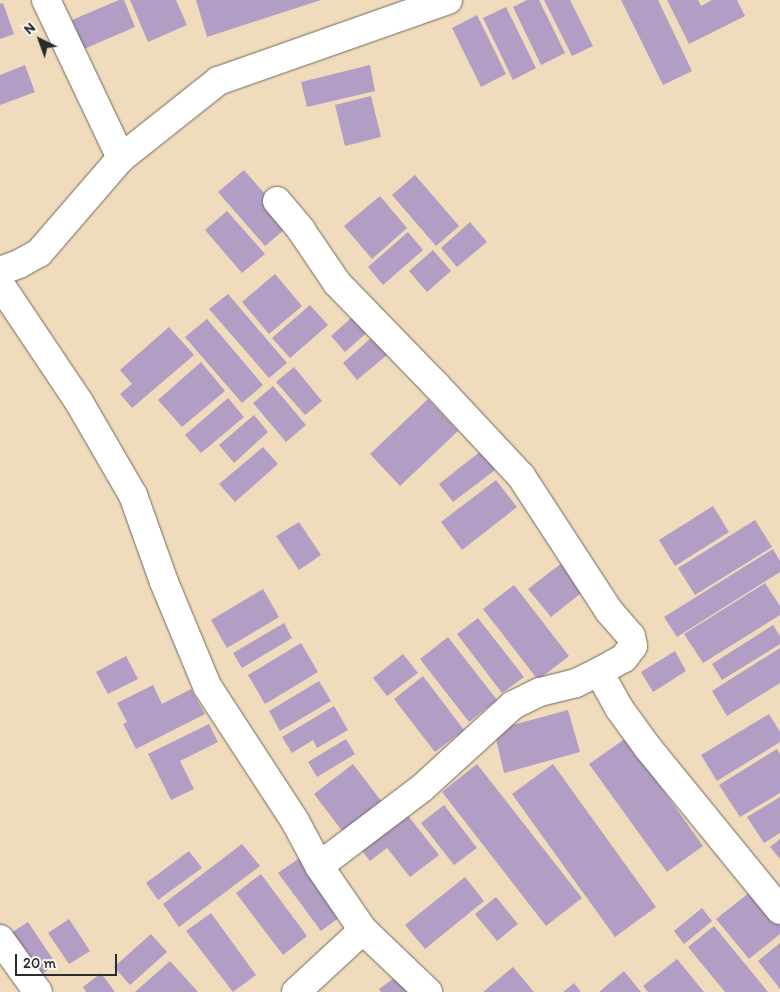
<!DOCTYPE html>
<html>
<head>
<meta charset="utf-8">
<style>
	body { margin:0 }
	#map { position:relative; width:780px; height:992px; overflow:hidden; background:#f0dcbc; font-family:Itim,sans-serif }
	div>[style] { position:absolute }
	.building>* { inset:0; background:#b29dc4 }
	.roads { filter:drop-shadow(0 0 1px #70695e) drop-shadow(0 0 1px #70695e) }
	.street>* { height:28px; margin:-14px; padding:0 14px; transform-origin:14px; border-radius:14px; background:#fff }
	span { translate:-50% -50%; white-space:nowrap; text-align:center; line-height:1.15; -webkit-text-stroke:4px #f6f6f2; paint-order:stroke }
	.north { position:absolute; left:15px; top:15px; width:50px; height:50px; -webkit-text-stroke:4px #f6f6f2; paint-order:stroke; rotate:318deg; font-size:14px; font-weight:700; line-height:20px; text-align:center; color:#2b2b2b }
	.north::after { content:''; display:block; margin:auto; width:18px; height:22px; background:#2b2b2b; clip-path:polygon(50% 0,100% 100%,50% 72%,0 100%) }
	.scale { position:absolute; left:15px; top:954px; width:102px; height:22px; box-sizing:border-box; border:2px solid #2b2b2b; border-top:0; padding-left:6px; font-size:15px; line-height:18px; white-space:nowrap; color:#2b2b2b; -webkit-text-stroke:4px #f6f6f2; paint-order:stroke }
</style>
</head>
<body>
<div id="map">
	<div class="building">
		<div style="clip-path:polygon(119px 0,124px 0,135px 27px,84px 49px,72px 20px)"></div>
		<div style="clip-path:polygon(130px 0,176px 0,187px 25px,148px 42px)"></div>
		<div style="clip-path:polygon(196px 0,321px 0,207px 37px)"></div>
		<div style="clip-path:polygon(527px 0,539px 0,565px 53px,541px 65px,513px 7px)"></div>
		<div style="clip-path:polygon(544px 0,570px 0,593px 46px,572px 56px)"></div>
		<div style="clip-path:polygon(621px 0,658px 0,692px 71px,663px 85px)"></div>
		<div style="clip-path:polygon(667px 0,698px 0,701px 6px,712px 0,737px 0,745px 16px,689px 44px)"></div>
		<div style="clip-path:polygon(3px 3px,14px 34px,0 39px,0 4px)"></div>
		<div style="clip-path:polygon(506px 7px,536px 68px,513px 80px,483px 18px)"></div>
		<div style="clip-path:polygon(477px 15px,506px 74px,481px 87px,452px 28px)"></div>
		<div style="clip-path:polygon(25px 65px,35px 92px,0 105px,0 75px)"></div>
		<div style="clip-path:polygon(370px 65px,375px 91px,307px 107px,301px 82px)"></div>
		<div style="clip-path:polygon(371px 96px,381px 137px,345px 146px,335px 105px)"></div>
		<div style="clip-path:polygon(244px 170px,291px 224px,265px 246px,218px 192px)"></div>
		<div style="clip-path:polygon(415px 175px,459px 226px,436px 246px,392px 195px)"></div>
		<div style="clip-path:polygon(380px 196px,407px 228px,372px 259px,344px 226px)"></div>
		<div style="clip-path:polygon(227px 211px,265px 254px,242px 273px,205px 230px)"></div>
		<div style="clip-path:polygon(470px 222px,487px 242px,457px 267px,441px 248px)"></div>
		<div style="clip-path:polygon(408px 232px,423px 250px,383px 285px,368px 267px)"></div>
		<div style="clip-path:polygon(433px 250px,451px 271px,427px 292px,409px 271px)"></div>
		<div style="clip-path:polygon(275px 274px,302px 306px,269px 334px,242px 302px)"></div>
		<div style="clip-path:polygon(228px 294px,287px 363px,269px 378px,209px 309px)"></div>
		<div style="clip-path:polygon(310px 305px,328px 325px,290px 358px,272px 338px)"></div>
		<div style="clip-path:polygon(358px 312px,372px 328px,345px 352px,331px 336px)"></div>
		<div style="clip-path:polygon(207px 319px,263px 385px,242px 403px,185px 337px)"></div>
		<div style="clip-path:polygon(169px 327px,194px 355px,132px 408px,120px 394px,132px 384px,120px 370px)"></div>
		<div style="clip-path:polygon(371px 338px,387px 355px,357px 380px,343px 363px)"></div>
		<div style="clip-path:polygon(201px 362px,225px 391px,182px 427px,158px 400px)"></div>
		<div style="clip-path:polygon(294px 367px,322px 401px,305px 415px,276px 382px)"></div>
		<div style="clip-path:polygon(273px 386px,306px 425px,286px 442px,253px 403px)"></div>
		<div style="clip-path:polygon(228px 398px,244px 417px,201px 453px,185px 435px)"></div>
		<div style="clip-path:polygon(428px 399px,458px 431px,400px 486px,370px 454px)"></div>
		<div style="clip-path:polygon(254px 415px,268px 432px,234px 463px,219px 445px)"></div>
		<div style="clip-path:polygon(263px 447px,278px 464px,235px 502px,219px 484px)"></div>
		<div style="clip-path:polygon(481px 451px,495px 470px,453px 502px,439px 484px)"></div>
		<div style="clip-path:polygon(496px 480px,517px 507px,462px 550px,441px 522px)"></div>
		<div style="clip-path:polygon(713px 506px,729px 532px,675px 566px,659px 540px)"></div>
		<div style="clip-path:polygon(755px 520px,772px 547px,695px 595px,678px 568px)"></div>
		<div style="clip-path:polygon(299px 522px,321px 555px,299px 570px,276px 536px)"></div>
		<div style="clip-path:polygon(773px 549px,780px 561px,780px 572px,677px 637px,664px 617px)"></div>
		<div style="clip-path:polygon(563px 562px,585px 590px,551px 617px,528px 589px)"></div>
		<div style="clip-path:polygon(765px 583px,780px 606px,780px 615px,703px 663px,684px 634px)"></div>
		<div style="clip-path:polygon(514px 585px,569px 656px,538px 680px,483px 609px)"></div>
		<div style="clip-path:polygon(263px 589px,279px 617px,227px 648px,211px 620px)"></div>
		<div style="clip-path:polygon(478px 618px,524px 677px,502px 693px,457px 634px)"></div>
		<div style="clip-path:polygon(284px 623px,292px 638px,242px 668px,233px 653px)"></div>
		<div style="clip-path:polygon(773px 625px,780px 636px,780px 644px,722px 680px,712px 664px)"></div>
		<div style="clip-path:polygon(448px 637px,497px 700px,469px 722px,420px 659px)"></div>
		<div style="clip-path:polygon(301px 643px,318px 672px,265px 704px,248px 675px)"></div>
		<div style="clip-path:polygon(780px 648px,780px 683px,727px 716px,712px 691px)"></div>
		<div style="clip-path:polygon(675px 651px,686px 671px,653px 692px,641px 672px)"></div>
		<div style="clip-path:polygon(403px 654px,418px 673px,387px 696px,373px 678px)"></div>
		<div style="clip-path:polygon(126px 656px,138px 679px,108px 694px,96px 672px)"></div>
		<div style="clip-path:polygon(423px 676px,464px 730px,435px 752px,394px 699px)"></div>
		<div style="clip-path:polygon(319px 681px,331px 701px,280px 731px,269px 711px)"></div>
		<div style="clip-path:polygon(153px 685px,162px 704px,191px 689px,205px 714px,136px 749px,123px 724px,127px 722px,117px 703px)"></div>
		<div style="clip-path:polygon(334px 706px,348px 730px,317px 748px,313px 740px,292px 753px,282px 737px)"></div>
		<div style="clip-path:polygon(568px 710px,580px 752px,504px 773px,494px 730px)"></div>
		<div style="clip-path:polygon(769px 714px,780px 732px,780px 742px,717px 781px,701px 755px)"></div>
		<div style="clip-path:polygon(209px 724px,218px 742px,180px 761px,194px 789px,171px 800px,148px 754px)"></div>
		<div style="clip-path:polygon(626px 738px,703px 846px,667px 872px,589px 764px)"></div>
		<div style="clip-path:polygon(346px 739px,355px 754px,317px 777px,308px 762px)"></div>
		<div style="clip-path:polygon(777px 749px,780px 754px,780px 793px,740px 817px,719px 785px)"></div>
		<div style="clip-path:polygon(353px 764px,385px 806px,346px 836px,314px 794px)"></div>
		<div style="clip-path:polygon(477px 764px,582px 898px,546px 926px,442px 792px)"></div>
		<div style="clip-path:polygon(553px 764px,656px 907px,615px 937px,512px 794px)"></div>
		<div style="clip-path:polygon(780px 797px,780px 833px,764px 843px,747px 817px)"></div>
		<div style="clip-path:polygon(444px 805px,477px 848px,454px 865px,421px 823px)"></div>
		<div style="clip-path:polygon(402px 808px,439px 855px,410px 877px,387px 848px,370px 861px,356px 843px)"></div>
		<div style="clip-path:polygon(780px 839px,780px 859px,770px 847px)"></div>
		<div style="clip-path:polygon(242px 844px,260px 866px,179px 927px,163px 904px)"></div>
		<div style="clip-path:polygon(189px 851px,202px 868px,158px 900px,146px 883px)"></div>
		<div style="clip-path:polygon(301px 857px,344px 914px,321px 931px,278px 873px)"></div>
		<div style="clip-path:polygon(261px 874px,307px 936px,283px 955px,236px 893px)"></div>
		<div style="clip-path:polygon(465px 877px,484px 901px,425px 949px,405px 925px)"></div>
		<div style="clip-path:polygon(759px 885px,780px 911px,780px 934px,749px 959px,716px 919px)"></div>
		<div style="clip-path:polygon(496px 897px,518px 924px,497px 941px,475px 914px)"></div>
		<div style="clip-path:polygon(702px 908px,712px 921px,684px 944px,674px 931px)"></div>
		<div style="clip-path:polygon(211px 913px,256px 975px,233px 992px,186px 931px)"></div>
		<div style="clip-path:polygon(69px 919px,90px 951px,69px 964px,48px 933px)"></div>
		<div style="clip-path:polygon(28px 922px,56px 964px,35px 979px,6px 936px)"></div>
		<div style="clip-path:polygon(714px 926px,768px 992px,725px 992px,688px 947px)"></div>
		<div style="clip-path:polygon(151px 934px,167px 952px,130px 985px,114px 967px)"></div>
		<div style="clip-path:polygon(780px 943px,780px 989px,758px 961px)"></div>
		<div style="clip-path:polygon(677px 959px,704px 992px,648px 992px,643px 986px)"></div>
		<div style="clip-path:polygon(170px 961px,198px 992px,135px 992px)"></div>
		<div style="clip-path:polygon(513px 967px,534px 992px,483px 992px)"></div>
		<div style="clip-path:polygon(405px 970px,421px 992px,381px 992px,379px 989px)"></div>
		<div style="clip-path:polygon(624px 971px,641px 992px,599px 992px)"></div>
		<div style="clip-path:polygon(101px 973px,115px 992px,86px 992px,83px 987px)"></div>
		<div style="clip-path:polygon(574px 983px,581px 992px,563px 992px)"></div>
	</div>
	<div class="roads">
		<div class="street">
			<div style="left:46px;top:0;width:175px;rotate:64.6deg"></div>
			<div style="left:277px;top:201px;width:38px;rotate:50deg"></div>
			<div style="left:301px;top:230px;width:64px;rotate:55.8deg"></div>
			<div style="left:337px;top:283px;width:142px;rotate:45.9deg"></div>
			<div style="left:436px;top:385px;width:125px;rotate:47deg"></div>
			<div style="left:521px;top:476px;width:161px;rotate:56.9deg"></div>
			<div style="left:609px;top:611px;width:33px;rotate:49deg"></div>
			<div style="left:631px;top:636px;width:10px;rotate:79deg"></div>
			<div style="left:633px;top:646px;width:15px;rotate:127deg"></div>
			<div style="left:624px;top:658px;width:29px;rotate:151deg"></div>
			<div style="left:599px;top:672px;width:41px;rotate:60.9deg"></div>
			<div style="left:619px;top:708px;width:49px;rotate:54.1deg"></div>
			<div style="left:648px;top:748px;width:209px;rotate:50.8deg"></div>
			<div style="left:0;top:271px;width:20px;rotate:-20deg"></div>
			<div style="left:19px;top:264px;width:23px;rotate:-29deg"></div>
			<div style="left:39px;top:253px;width:125px;rotate:-49.2deg"></div>
			<div style="left:121px;top:158px;width:124px;rotate:-38.4deg"></div>
			<div style="left:218px;top:81px;width:244px;rotate:-19.4deg"></div>
			<div style="left:0;top:284px;width:142px;rotate:56.2deg"></div>
			<div style="left:79px;top:402px;width:108px;rotate:59.9deg"></div>
			<div style="left:133px;top:495px;width:92px;rotate:70.4deg"></div>
			<div style="left:164px;top:582px;width:113px;rotate:67.5deg"></div>
			<div style="left:207px;top:686px;width:161px;rotate:56.9deg"></div>
			<div style="left:295px;top:821px;width:51px;rotate:61.9deg"></div>
			<div style="left:319px;top:866px;width:78px;rotate:55.5deg"></div>
			<div style="left:363px;top:930px;width:90px;rotate:43.6deg"></div>
			<div style="left:319px;top:866px;width:129px;rotate:-37.1deg"></div>
			<div style="left:422px;top:788px;width:123px;rotate:-42.4deg"></div>
			<div style="left:513px;top:705px;width:30px;rotate:-26deg"></div>
			<div style="left:540px;top:692px;width:37px;rotate:-14deg"></div>
			<div style="left:576px;top:683px;width:25px;rotate:-26deg"></div>
			<div style="left:0;top:939px;width:65px;rotate:54.4deg"></div>
			<div style="left:296px;top:992px;width:91px;rotate:-42.8deg"></div>
		</div>
	</div>
	<div class="north">N</div>
	<div class="scale">20 m</div>
</div>
</body>
</html>
